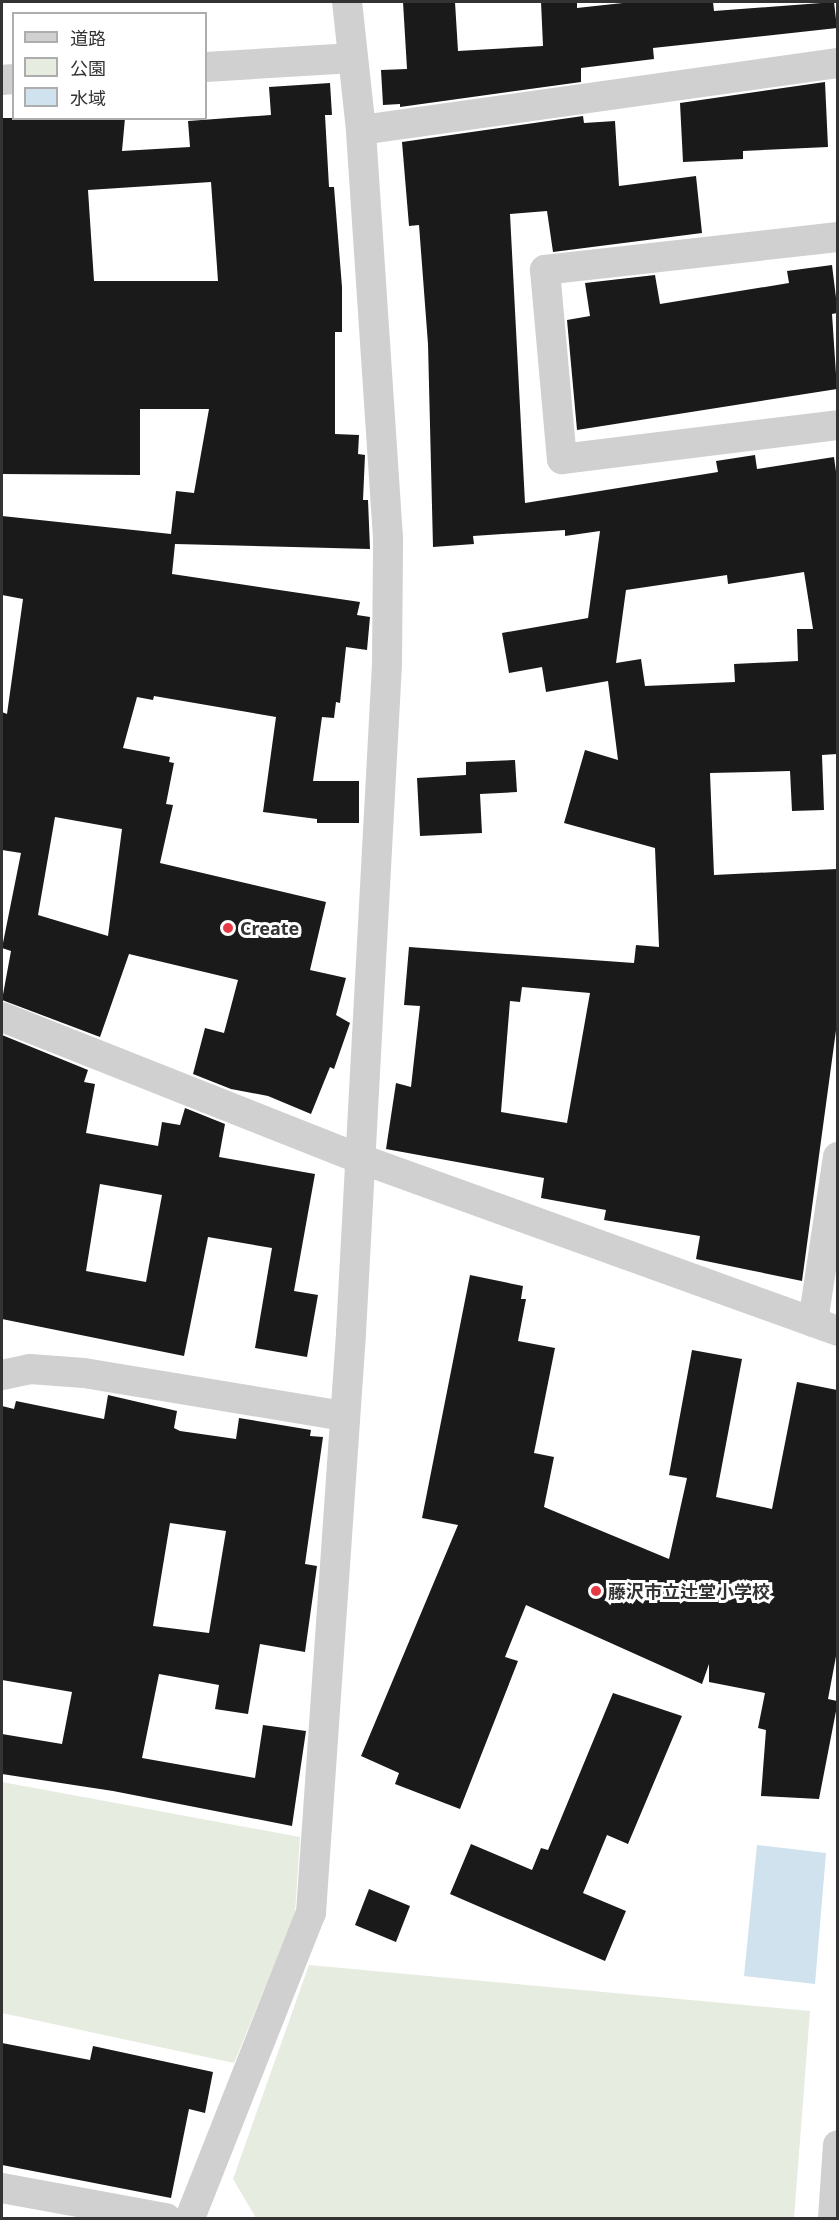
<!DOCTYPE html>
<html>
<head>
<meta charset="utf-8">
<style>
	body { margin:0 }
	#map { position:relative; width:839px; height:2220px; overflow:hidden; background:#fff; font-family:"Noto Sans","Noto Sans JP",sans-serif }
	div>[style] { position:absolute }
	.green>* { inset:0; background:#e6ecdf }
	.water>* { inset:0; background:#cfe2ee }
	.building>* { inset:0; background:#1a1a1a }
	.minor>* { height:30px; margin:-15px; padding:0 15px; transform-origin:15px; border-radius:15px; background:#d0d0d0 }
	.dots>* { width:16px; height:16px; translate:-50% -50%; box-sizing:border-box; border:3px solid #fff; border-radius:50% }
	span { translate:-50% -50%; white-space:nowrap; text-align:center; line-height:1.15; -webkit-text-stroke:6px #fff; paint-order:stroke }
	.poi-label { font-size:18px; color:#333; font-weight:700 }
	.left { translate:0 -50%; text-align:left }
	.frame { position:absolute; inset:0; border:3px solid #333; pointer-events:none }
	.legend { position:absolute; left:12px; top:12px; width:195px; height:108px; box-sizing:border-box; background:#fff; border:2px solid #adadad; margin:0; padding:8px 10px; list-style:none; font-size:18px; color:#333 }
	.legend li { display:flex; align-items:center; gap:12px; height:30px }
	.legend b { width:30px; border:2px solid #adadad }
</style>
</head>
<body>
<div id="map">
	<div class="green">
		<div style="clip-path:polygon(2px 1782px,300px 1837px,295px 1914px,234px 2063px,2px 2013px)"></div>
		<div style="clip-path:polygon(309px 1965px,810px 2011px,794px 2218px,256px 2218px,233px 2179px)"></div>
	</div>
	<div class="water">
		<div style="clip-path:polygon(757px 1845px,826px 1853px,815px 1984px,744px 1976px)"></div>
	</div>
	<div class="building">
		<div style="clip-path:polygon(403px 2px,455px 2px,458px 51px,543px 46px,541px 2px,577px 2px,577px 8px,632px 2px,713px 2px,714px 11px,834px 2px,837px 28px,653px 48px,654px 59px,581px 68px,581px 82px,400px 107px,400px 104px,383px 105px,381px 70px,407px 69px)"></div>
		<div style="clip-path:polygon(825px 82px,828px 147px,743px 151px,743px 159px,683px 162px,680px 103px)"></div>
		<div style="clip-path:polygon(evenodd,330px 83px,332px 115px,325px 115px,329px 187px,334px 187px,342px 287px,342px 332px,335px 332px,335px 434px,359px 435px,358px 454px,365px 455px,363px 500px,368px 500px,370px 549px,175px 544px,172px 574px,360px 602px,357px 615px,370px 617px,367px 650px,346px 647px,340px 703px,336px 702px,334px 718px,322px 717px,313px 781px,359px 781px,359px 823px,317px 823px,317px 819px,263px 812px,276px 717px,154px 696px,153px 700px,137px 697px,123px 748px,170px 757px,169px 762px,174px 763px,166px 804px,173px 805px,160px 863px,326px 902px,310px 970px,346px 978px,336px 1015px,350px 1023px,334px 1069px,330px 1067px,311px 1114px,268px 1096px,231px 1089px,193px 1074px,205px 1028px,224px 1033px,238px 980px,129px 954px,100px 1037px,2px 1000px,11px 951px,2px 948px,21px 853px,2px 850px,2px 712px,7px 714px,23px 599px,2px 595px,2px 516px,171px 534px,176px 491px,194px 493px,209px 409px,140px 409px,140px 475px,2px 474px,2px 135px,3px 118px,125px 118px,122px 151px,190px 147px,188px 121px,271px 115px,269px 87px,330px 83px,211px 182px,218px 281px,94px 281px,88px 190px,211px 182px,330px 83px,55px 817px,122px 829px,108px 936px,38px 915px,55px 817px)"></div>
		<div style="clip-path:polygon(evenodd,583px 116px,584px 123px,615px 121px,619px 186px,696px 176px,702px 233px,553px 252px,547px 211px,510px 214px,525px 503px,718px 472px,716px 461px,755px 455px,757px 469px,834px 457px,837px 479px,837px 754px,822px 755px,824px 810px,792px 811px,790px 771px,710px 773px,714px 875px,837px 869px,837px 1023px,802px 1281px,696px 1259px,700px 1236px,604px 1220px,606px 1210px,541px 1198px,544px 1178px,386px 1149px,396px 1083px,411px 1087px,420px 1006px,404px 1005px,409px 947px,634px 963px,636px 945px,659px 947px,655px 848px,564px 823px,585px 750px,618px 760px,608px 681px,546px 692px,542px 667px,509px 673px,502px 633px,588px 618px,600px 531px,565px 536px,565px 530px,473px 536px,474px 544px,433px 547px,428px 344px,419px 225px,409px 226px,402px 142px,583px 116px,804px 572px,813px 629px,797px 629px,798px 661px,734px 664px,735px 682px,645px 686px,641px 659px,616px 663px,626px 590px,727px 575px,728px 584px,804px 572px,583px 116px,522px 987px,590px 993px,567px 1123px,501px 1112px,510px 1001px,520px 1002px,522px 987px)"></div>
		<div style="clip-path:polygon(832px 265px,837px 306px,837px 313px,832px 314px,837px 389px,577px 430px,567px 320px,590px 316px,585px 283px,655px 275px,660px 304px,789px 283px,787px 271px)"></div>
		<div style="clip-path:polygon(515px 760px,517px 792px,480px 794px,482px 833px,420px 836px,417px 778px,466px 775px,466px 762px)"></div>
		<div style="clip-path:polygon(evenodd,2px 1035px,88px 1070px,84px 1082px,95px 1084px,86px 1133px,158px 1146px,162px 1122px,180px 1125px,185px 1108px,225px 1124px,219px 1157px,315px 1174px,294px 1291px,318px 1295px,307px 1357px,255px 1348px,272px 1248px,208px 1237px,184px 1356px,2px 1319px,2px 1035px,100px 1184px,162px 1195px,146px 1282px,86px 1271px,100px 1184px)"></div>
		<div style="clip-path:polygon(470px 1275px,523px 1286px,521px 1299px,526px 1299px,518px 1341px,555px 1348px,534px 1453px,554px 1457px,544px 1507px,669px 1559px,687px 1478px,669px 1475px,692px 1350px,742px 1359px,716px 1497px,772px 1509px,797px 1382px,837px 1390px,837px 1651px,828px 1699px,837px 1701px,837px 1706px,819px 1799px,761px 1796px,766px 1730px,758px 1728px,765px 1693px,709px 1682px,709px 1664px,702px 1684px,526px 1605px,505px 1657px,518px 1661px,460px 1809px,395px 1784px,399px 1773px,361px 1756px,458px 1525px,422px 1518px)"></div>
		<div style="clip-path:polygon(evenodd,108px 1395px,177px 1411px,174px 1428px,180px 1431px,236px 1439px,239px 1418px,311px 1430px,310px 1436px,323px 1437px,305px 1564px,317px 1566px,305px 1652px,260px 1644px,248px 1714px,215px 1709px,219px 1685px,159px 1674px,142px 1758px,255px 1778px,263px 1725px,306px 1731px,292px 1826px,113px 1791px,2px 1774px,2px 1734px,62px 1744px,72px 1692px,2px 1680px,2px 1406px,14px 1409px,16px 1401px,104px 1419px,108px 1395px,170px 1523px,226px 1531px,209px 1633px,153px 1626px,170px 1523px)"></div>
		<div style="clip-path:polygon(613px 1693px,682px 1716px,628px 1844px,607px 1835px,583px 1893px,626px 1911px,605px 1961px,450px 1894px,471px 1844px,532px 1870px,541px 1848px,548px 1850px)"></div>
		<div style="clip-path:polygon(369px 1889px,410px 1906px,396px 1942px,355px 1925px)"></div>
		<div style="clip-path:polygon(2px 2043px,90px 2060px,93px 2046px,213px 2072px,205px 2113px,189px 2109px,171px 2198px,2px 2165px)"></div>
	</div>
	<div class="minor">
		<div style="left:206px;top:67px;width:147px;rotate:-3.5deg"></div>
		<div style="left:2px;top:80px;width:12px;rotate:-5deg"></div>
		<div style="left:361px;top:130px;width:482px;rotate:-8deg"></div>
		<div style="left:838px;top:237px;width:295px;rotate:173.6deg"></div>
		<div style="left:545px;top:270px;width:190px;rotate:84.9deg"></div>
		<div style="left:562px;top:459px;width:278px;rotate:-7deg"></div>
		<div style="left:2px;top:1017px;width:386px;rotate:21.6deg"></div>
		<div style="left:361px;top:1159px;width:507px;rotate:19.83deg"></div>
		<div style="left:813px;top:1322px;width:167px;rotate:-81.4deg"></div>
		<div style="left:2px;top:1375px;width:29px;rotate:-12deg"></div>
		<div style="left:30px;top:1369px;width:54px;rotate:4.2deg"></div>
		<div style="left:84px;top:1373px;width:263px;rotate:9.4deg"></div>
		<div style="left:2px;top:2188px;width:167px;rotate:10.4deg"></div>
		<div style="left:190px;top:2218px;width:328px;rotate:-68.4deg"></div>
		<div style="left:311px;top:1913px;width:581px;rotate:-86.05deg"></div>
		<div style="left:351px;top:1333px;width:671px;rotate:-86.92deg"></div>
		<div style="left:387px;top:663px;width:125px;rotate:-89.5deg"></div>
		<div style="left:388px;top:538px;width:409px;rotate:-93.8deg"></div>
		<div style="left:361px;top:130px;width:129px;rotate:-96.2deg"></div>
		<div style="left:833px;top:2218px;width:73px;rotate:-86.1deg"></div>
	</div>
	<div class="dots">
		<div style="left:228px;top:928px;background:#e63946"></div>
		<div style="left:596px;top:1591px;background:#e63946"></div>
	</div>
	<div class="poi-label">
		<span class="left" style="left:240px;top:928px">Create</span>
		<span class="left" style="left:608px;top:1591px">藤沢市立辻堂小学校</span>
	</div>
	<div class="frame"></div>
	<ul class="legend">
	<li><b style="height:8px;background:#d0d0d0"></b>道路</li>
	<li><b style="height:16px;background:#e6ecdf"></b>公園</li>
	<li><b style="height:16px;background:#cfe2ee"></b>水域</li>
	</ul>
</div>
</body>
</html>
